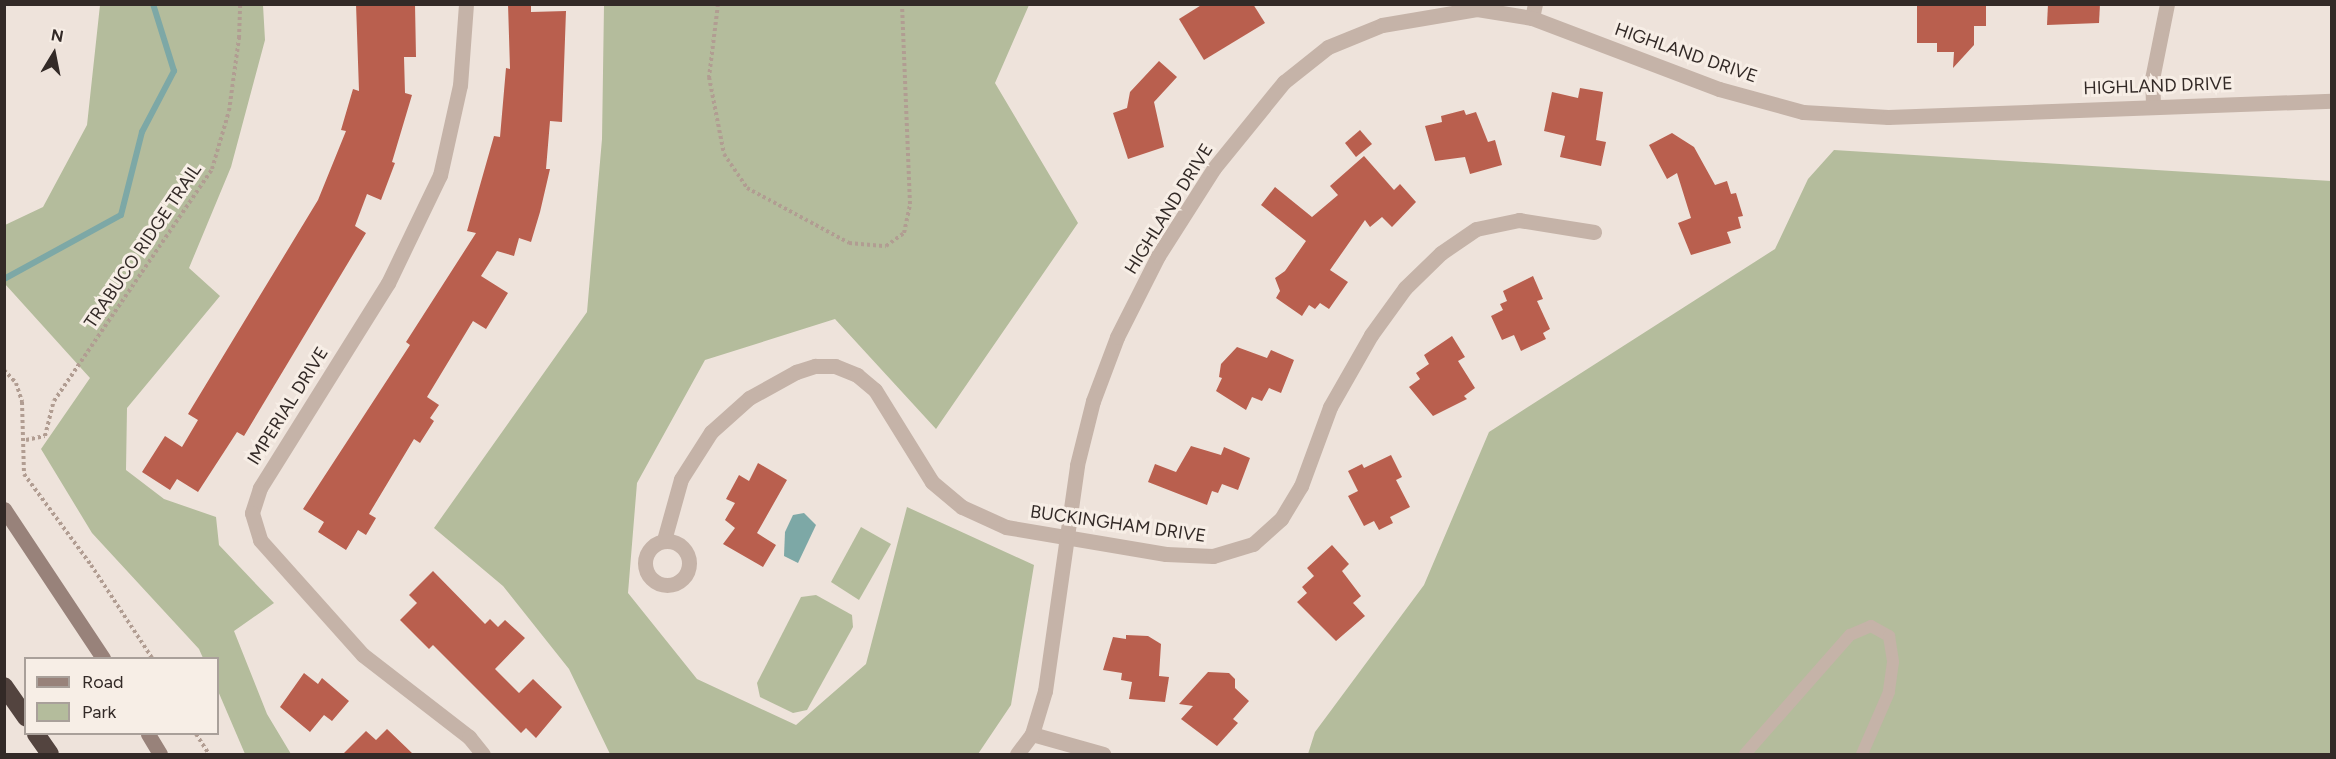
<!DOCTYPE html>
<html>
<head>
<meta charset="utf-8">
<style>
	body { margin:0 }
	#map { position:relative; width:2336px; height:759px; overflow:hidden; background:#eee3db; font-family:Figtree,sans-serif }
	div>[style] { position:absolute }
	.green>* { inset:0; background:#b4bc9c }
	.water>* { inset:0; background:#7da8a6 }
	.stream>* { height:6px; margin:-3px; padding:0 3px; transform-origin:3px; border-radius:3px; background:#7da8a6 }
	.building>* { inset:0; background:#b95f4e }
	.path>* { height:4px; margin-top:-2px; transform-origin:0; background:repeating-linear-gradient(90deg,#b19d92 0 3px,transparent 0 6px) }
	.service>* { height:12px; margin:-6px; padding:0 6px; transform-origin:6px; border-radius:6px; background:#c5b3a8 }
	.minor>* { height:15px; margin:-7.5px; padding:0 7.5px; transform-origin:7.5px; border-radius:7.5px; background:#c5b3a8 }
	.minor>.ring { margin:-7.5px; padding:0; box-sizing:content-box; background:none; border:15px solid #c5b3a8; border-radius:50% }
	.tertiary>* { height:15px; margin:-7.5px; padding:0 7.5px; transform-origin:7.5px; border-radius:7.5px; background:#c5b3a8 }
	.secondary>* { height:15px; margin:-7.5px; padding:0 7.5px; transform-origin:7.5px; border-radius:7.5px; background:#98827a }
	.motorway>* { height:18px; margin:-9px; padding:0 9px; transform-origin:9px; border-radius:9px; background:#53443f }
	span { translate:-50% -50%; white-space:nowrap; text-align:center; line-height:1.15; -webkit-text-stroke:6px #f7eee6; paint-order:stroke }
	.street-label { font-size:18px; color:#332a27 }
	.frame { position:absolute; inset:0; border:6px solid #332a27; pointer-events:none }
	.legend { position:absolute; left:24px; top:657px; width:195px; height:78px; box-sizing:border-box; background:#f7eee6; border:2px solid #a9a09a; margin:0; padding:8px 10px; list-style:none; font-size:18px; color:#332a27 }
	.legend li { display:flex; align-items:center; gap:12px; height:30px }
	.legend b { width:30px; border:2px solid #a9a09a }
	.north { position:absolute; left:24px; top:24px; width:60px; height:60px; -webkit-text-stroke:4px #f7eee6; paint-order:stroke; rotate:10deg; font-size:16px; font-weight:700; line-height:24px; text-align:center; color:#332a27 }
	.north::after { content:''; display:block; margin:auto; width:21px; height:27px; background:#332a27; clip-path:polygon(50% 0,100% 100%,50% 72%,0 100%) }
</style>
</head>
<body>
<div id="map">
	<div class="green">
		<div style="clip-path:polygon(100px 5px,263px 5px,265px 40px,231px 167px,189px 268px,220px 296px,127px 408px,126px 470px,164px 499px,216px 517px,219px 545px,274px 603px,234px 631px,267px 714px,291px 754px,245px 754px,218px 691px,218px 658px,203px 658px,199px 649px,92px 533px,41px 449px,90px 378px,5px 284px,5px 225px,43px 207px,87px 125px)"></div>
		<div style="clip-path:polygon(604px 5px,1029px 5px,995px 83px,1078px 223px,936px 429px,835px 319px,705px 360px,637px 483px,628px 593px,697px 679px,796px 725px,866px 664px,907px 507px,1034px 565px,1011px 705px,978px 754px,610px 754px,569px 669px,503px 586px,434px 528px,587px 312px,602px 139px)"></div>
		<div style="clip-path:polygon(1834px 150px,2331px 181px,2331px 754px,1308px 754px,1315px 732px,1424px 585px,1489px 432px,1775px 249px,1808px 179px)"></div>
		<div style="clip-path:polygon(861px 527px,891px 544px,859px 600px,831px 582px)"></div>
		<div style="clip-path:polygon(816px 595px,852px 615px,853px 627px,807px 710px,793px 713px,760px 697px,757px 683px,801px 597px)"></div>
	</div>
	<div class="water">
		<div style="clip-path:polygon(804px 513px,816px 525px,798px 563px,784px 556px,785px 532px,793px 515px)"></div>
	</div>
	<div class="stream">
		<div style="left:4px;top:279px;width:133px;rotate:-28.7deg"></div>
		<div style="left:121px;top:215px;width:86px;rotate:-75.8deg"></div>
		<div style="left:142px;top:132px;width:69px;rotate:-62.3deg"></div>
		<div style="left:174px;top:71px;width:70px;rotate:-107.4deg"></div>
	</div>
	<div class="building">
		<div style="clip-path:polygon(356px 4px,415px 4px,416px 57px,404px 57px,405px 93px,412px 95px,392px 162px,395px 163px,381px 200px,367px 194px,355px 226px,366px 233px,244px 436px,237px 432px,198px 492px,177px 479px,170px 490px,142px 472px,165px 436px,182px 447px,198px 420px,188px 414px,318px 200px,346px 131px,341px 130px,353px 89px,359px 91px)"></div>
		<div style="clip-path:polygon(508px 4px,531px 4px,531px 12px,566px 11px,562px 122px,550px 121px,546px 169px,550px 169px,540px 212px,531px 242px,519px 238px,514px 256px,497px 251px,481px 276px,508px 293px,486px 329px,473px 321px,427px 397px,439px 405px,430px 418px,434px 421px,420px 443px,414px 439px,369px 514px,376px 518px,366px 535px,358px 530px,346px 550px,318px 532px,324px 522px,303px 509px,410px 345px,406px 342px,476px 233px,467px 231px,494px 136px,500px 137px,506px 68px,510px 69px)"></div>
		<div style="clip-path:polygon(1203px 4px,1253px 4px,1265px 23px,1204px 60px,1179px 19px)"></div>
		<div style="clip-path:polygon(1917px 4px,1986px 4px,1986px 26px,1974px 26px,1974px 45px,1953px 68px,1954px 52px,1937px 52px,1937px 43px,1917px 43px)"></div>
		<div style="clip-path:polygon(2048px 4px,2100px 4px,2099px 23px,2047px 25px)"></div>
		<div style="clip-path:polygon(1159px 61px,1177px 77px,1154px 102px,1164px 147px,1128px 159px,1113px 113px,1127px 108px,1130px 92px)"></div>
		<div style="clip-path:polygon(1580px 88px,1603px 92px,1596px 140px,1606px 142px,1601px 166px,1560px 157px,1565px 136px,1544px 131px,1552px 92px,1578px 98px)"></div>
		<div style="clip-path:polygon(1464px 110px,1466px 115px,1476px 112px,1488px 142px,1495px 140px,1502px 165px,1470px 174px,1465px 157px,1435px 161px,1425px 126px,1442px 122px,1441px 116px)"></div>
		<div style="clip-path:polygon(1360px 130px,1372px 144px,1356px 157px,1345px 143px)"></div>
		<div style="clip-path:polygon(1672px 133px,1694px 147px,1715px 185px,1727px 181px,1731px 194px,1736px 193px,1743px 216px,1738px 217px,1741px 228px,1727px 232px,1731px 243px,1691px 255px,1678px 223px,1691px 218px,1677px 173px,1667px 179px,1649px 145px)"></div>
		<div style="clip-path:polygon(1364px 156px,1394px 190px,1400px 184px,1416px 202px,1392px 227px,1382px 217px,1370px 227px,1365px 220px,1330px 270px,1348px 282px,1329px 309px,1320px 303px,1315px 309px,1309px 305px,1302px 316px,1276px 298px,1280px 291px,1275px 278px,1285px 271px,1306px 241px,1261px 205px,1275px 187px,1312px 217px,1338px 195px,1330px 186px)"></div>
		<div style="clip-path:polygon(1533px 276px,1543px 299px,1537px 301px,1550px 329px,1543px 333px,1546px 339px,1521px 351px,1514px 335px,1502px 340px,1491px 316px,1503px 310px,1500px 304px,1507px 301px,1503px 291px)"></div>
		<div style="clip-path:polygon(1452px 336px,1465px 357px,1458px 361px,1475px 388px,1464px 396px,1467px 399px,1433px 416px,1409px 387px,1420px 379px,1416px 373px,1429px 364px,1424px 355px)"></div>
		<div style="clip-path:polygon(1237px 347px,1267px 358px,1271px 350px,1294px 360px,1281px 393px,1269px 388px,1262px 401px,1252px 397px,1246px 410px,1216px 391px,1222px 378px,1219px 377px,1221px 364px)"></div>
		<div style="clip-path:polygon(1191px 446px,1221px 455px,1224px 447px,1250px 458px,1238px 490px,1222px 484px,1218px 493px,1212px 491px,1207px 505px,1148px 482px,1155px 464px,1176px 472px)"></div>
		<div style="clip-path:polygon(1391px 455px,1402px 477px,1396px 480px,1410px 507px,1390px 517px,1393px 523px,1379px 530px,1374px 521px,1364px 526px,1348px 496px,1358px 491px,1348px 471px,1362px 464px,1364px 468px)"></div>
		<div style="clip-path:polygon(758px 463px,787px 480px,757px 533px,776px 545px,763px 567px,723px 544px,735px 528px,725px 520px,735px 503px,726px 499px,739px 475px,749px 481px)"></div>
		<div style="clip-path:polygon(1332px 545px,1349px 564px,1342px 571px,1361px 596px,1353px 603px,1365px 616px,1336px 641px,1297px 602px,1307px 593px,1302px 587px,1314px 576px,1307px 568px)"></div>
		<div style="clip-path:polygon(433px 571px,485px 624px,490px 619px,498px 627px,505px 620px,525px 638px,495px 669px,519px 693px,533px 679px,562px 707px,536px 738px,526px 728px,521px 733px,433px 645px,429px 649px,400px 620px,417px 603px,409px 595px)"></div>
		<div style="clip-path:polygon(1126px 635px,1148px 636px,1161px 644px,1159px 676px,1169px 677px,1165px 702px,1129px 699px,1132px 682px,1121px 680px,1122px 673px,1103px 670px,1113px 637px,1126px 639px)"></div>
		<div style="clip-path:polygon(1208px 672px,1229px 673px,1235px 679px,1235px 688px,1249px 701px,1233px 719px,1238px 723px,1217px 746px,1181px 719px,1193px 706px,1179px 704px)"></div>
		<div style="clip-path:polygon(304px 673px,318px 684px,322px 678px,349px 701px,332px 721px,324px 715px,310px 732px,280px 707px)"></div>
		<div style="clip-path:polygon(387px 729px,413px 754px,343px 754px,366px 731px,376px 740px)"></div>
	</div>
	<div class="path">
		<div style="left:718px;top:4px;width:74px;rotate:97deg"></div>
		<div style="left:709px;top:77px;width:78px;rotate:79deg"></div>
		<div style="left:724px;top:154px;width:41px;rotate:55.9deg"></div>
		<div style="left:747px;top:188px;width:116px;rotate:28.3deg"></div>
		<div style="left:849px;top:243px;width:37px;rotate:5deg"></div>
		<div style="left:886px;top:246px;width:22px;rotate:-36deg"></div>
		<div style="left:904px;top:233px;width:30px;rotate:-78deg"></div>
		<div style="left:910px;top:204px;width:200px;rotate:-92.3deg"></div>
		<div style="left:4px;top:370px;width:18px;rotate:47deg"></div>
		<div style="left:16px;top:383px;width:20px;rotate:72deg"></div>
		<div style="left:22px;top:402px;width:72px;rotate:88.4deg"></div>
		<div style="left:24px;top:474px;width:113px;rotate:53.6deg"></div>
		<div style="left:91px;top:565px;width:111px;rotate:56.7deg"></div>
		<div style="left:26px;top:440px;width:19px;rotate:-12deg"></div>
		<div style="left:45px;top:436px;width:36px;rotate:-76deg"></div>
		<div style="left:54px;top:401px;width:281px;rotate:-55.7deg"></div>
		<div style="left:212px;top:169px;width:60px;rotate:-73.7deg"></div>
		<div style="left:229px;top:111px;width:74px;rotate:-82.2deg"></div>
		<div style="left:239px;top:38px;width:34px;rotate:-88deg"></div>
		<div style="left:196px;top:734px;width:24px;rotate:57deg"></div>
	</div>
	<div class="service">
		<div style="left:1745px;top:754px;width:159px;rotate:-48.6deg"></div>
		<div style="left:1850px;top:635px;width:23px;rotate:-23deg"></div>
		<div style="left:1871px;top:626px;width:21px;rotate:29deg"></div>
		<div style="left:1889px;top:636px;width:26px;rotate:81deg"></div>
		<div style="left:1893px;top:662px;width:30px;rotate:98deg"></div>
		<div style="left:1889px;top:692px;width:68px;rotate:113.5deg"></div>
	</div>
	<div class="minor">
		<div style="left:466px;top:4px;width:81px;rotate:94.2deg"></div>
		<div style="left:460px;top:85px;width:92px;rotate:102.5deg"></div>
		<div style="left:440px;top:175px;width:120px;rotate:115.7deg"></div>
		<div style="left:388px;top:283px;width:242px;rotate:122deg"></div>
		<div style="left:260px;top:488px;width:26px;rotate:108deg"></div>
		<div style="left:252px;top:513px;width:28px;rotate:73deg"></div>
		<div style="left:260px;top:540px;width:154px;rotate:48.2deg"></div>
		<div style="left:363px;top:655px;width:134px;rotate:37.7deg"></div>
		<div style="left:469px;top:737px;width:22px;rotate:51deg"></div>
		<div style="left:1532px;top:18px;width:14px;rotate:-78deg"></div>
		<div style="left:2153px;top:104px;width:25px;rotate:-92deg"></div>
		<div style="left:2152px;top:79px;width:76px;rotate:-78.7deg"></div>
		<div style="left:664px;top:540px;width:63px;rotate:-74.4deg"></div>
		<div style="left:681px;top:479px;width:56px;rotate:-57.4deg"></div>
		<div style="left:711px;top:432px;width:51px;rotate:-41.8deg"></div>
		<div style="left:749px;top:398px;width:54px;rotate:-29deg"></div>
		<div style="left:796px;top:372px;width:20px;rotate:-18deg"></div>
		<div style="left:815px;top:366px;width:20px"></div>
		<div style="left:835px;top:366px;width:24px;rotate:22deg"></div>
		<div style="left:857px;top:375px;width:23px;rotate:40deg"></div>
		<div style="left:875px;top:390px;width:108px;rotate:58.2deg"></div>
		<div style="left:932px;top:482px;width:39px;rotate:40deg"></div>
		<div style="left:962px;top:507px;width:48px;rotate:24.4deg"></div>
		<div style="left:1006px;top:527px;width:162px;rotate:9.6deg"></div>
		<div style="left:1166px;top:554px;width:47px;rotate:2.4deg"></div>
		<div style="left:1213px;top:556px;width:42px;rotate:-16.7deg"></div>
		<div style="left:1253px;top:544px;width:38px;rotate:-42deg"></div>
		<div style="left:1281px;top:519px;width:39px;rotate:-59deg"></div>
		<div style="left:1301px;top:486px;width:84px;rotate:-69.8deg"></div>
		<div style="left:1330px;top:407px;width:83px;rotate:-60.3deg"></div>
		<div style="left:1371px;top:335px;width:58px;rotate:-54.1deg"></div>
		<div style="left:1405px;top:288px;width:50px;rotate:-44.2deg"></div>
		<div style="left:1441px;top:253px;width:42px;rotate:-34.4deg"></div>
		<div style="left:1476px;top:229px;width:44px;rotate:-11.8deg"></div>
		<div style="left:1519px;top:220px;width:76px;rotate:9.1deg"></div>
		<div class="ring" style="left:645px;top:541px;width:29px;height:29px"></div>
		<div style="left:1032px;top:734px;width:74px;rotate:15.7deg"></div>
	</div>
	<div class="tertiary">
		<div style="left:1017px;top:754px;width:25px;rotate:-53deg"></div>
		<div style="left:1032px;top:734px;width:45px;rotate:-73.2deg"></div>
		<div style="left:1045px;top:691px;width:228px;rotate:-81.9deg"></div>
		<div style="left:1077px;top:465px;width:66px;rotate:-76deg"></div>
		<div style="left:1093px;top:401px;width:68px;rotate:-69.4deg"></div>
		<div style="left:1117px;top:337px;width:91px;rotate:-63.2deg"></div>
		<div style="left:1158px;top:256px;width:104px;rotate:-57.5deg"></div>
		<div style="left:1214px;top:168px;width:111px;rotate:-50.9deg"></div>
		<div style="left:1284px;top:82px;width:56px;rotate:-38.5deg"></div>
		<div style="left:1328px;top:47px;width:58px;rotate:-22.2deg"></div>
		<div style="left:1382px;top:25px;width:96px;rotate:-9.6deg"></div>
		<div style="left:1477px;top:9px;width:56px;rotate:9.3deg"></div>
		<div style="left:1532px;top:18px;width:200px;rotate:20.8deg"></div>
		<div style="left:1719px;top:89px;width:87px;rotate:15.3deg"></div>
		<div style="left:1803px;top:112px;width:85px;rotate:3.4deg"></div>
		<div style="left:1888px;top:117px;width:444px;rotate:-2.1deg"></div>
	</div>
	<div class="secondary">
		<div style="left:4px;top:509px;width:179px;rotate:56.4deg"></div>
		<div style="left:148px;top:734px;width:23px;rotate:59deg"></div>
	</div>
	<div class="motorway">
		<div style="left:4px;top:686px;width:39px;rotate:55deg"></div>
		<div style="left:36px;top:734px;width:24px;rotate:55deg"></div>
	</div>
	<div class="street-label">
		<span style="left:1686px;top:53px;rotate:19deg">HIGHLAND DRIVE</span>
		<span style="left:2158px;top:86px;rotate:-2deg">HIGHLAND DRIVE</span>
		<span style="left:1169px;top:209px;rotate:-58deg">HIGHLAND DRIVE</span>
		<span style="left:143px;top:246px;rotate:-56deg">TRABUCO RIDGE TRAIL</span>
		<span style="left:288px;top:406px;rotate:-58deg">IMPERIAL DRIVE</span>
		<span style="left:1118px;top:524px;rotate:8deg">BUCKINGHAM DRIVE</span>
	</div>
	<div class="frame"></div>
	<ul class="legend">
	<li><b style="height:8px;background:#98827a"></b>Road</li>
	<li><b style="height:16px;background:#b4bc9c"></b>Park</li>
	</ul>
	<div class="north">N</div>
</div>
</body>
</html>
